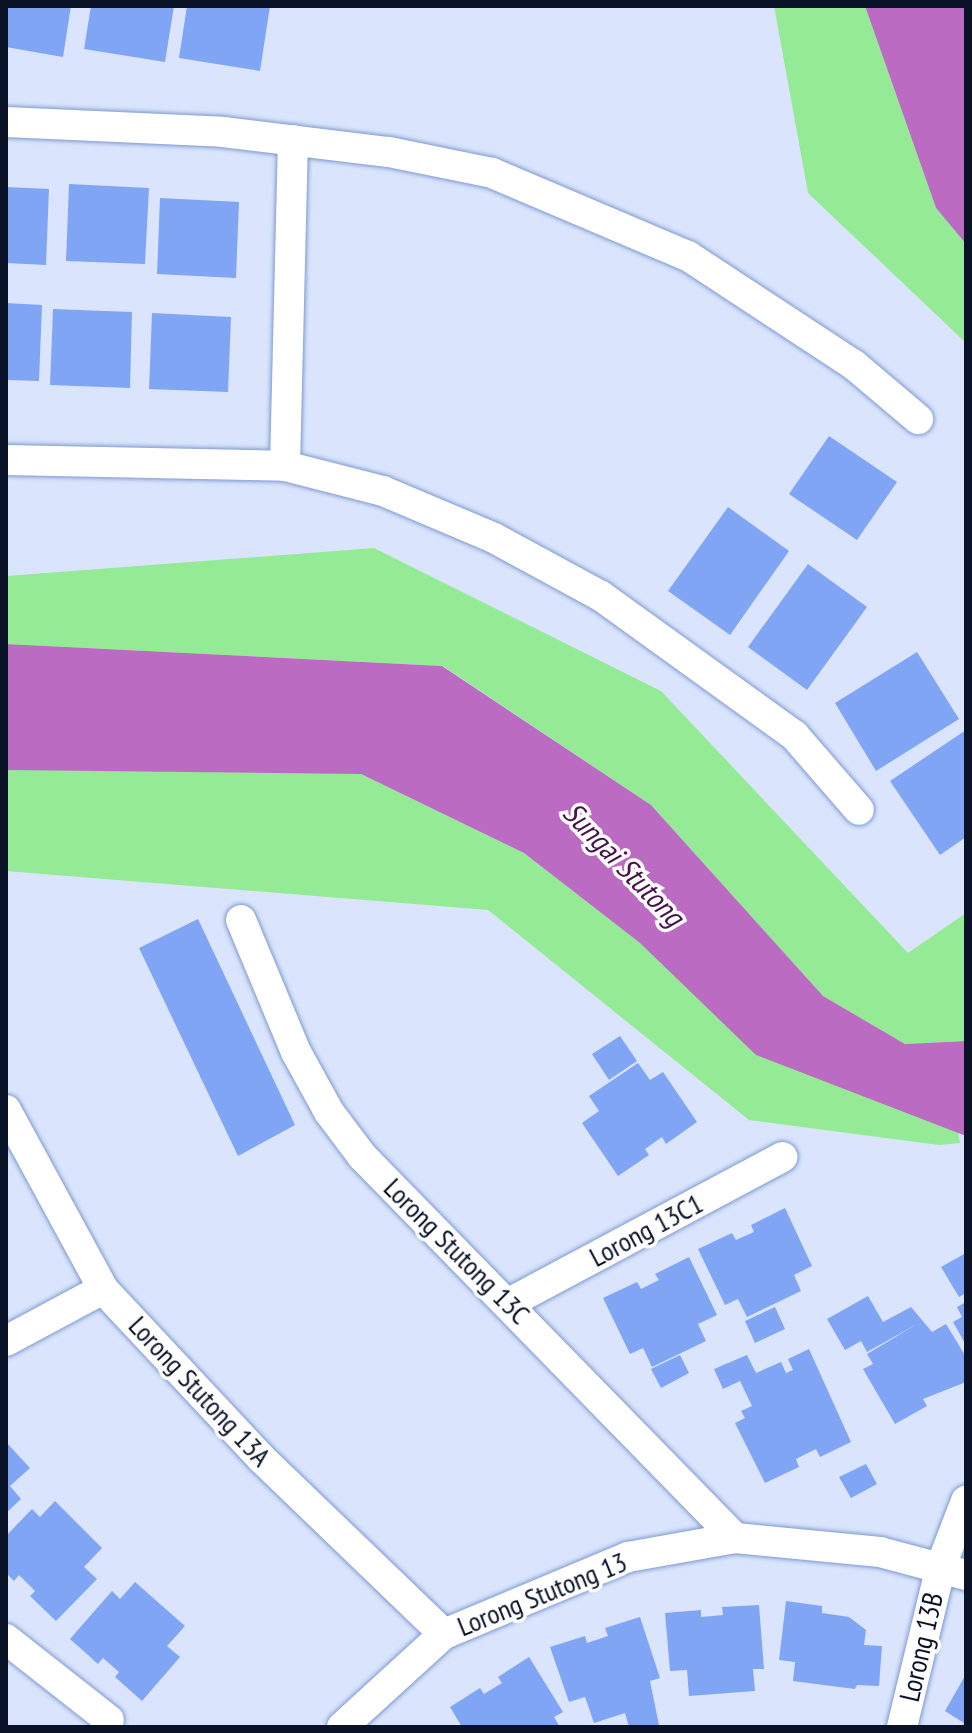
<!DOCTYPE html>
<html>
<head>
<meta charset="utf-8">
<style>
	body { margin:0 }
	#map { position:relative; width:972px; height:1733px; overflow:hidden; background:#dae5fd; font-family:"PT Sans Narrow",sans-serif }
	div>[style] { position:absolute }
	.green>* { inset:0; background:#95eb95 }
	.water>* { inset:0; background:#bc6bc3 }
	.building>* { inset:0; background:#80a5f4 }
	.roads { filter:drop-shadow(0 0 2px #7f99d0) drop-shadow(0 0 2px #7f99d0) }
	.street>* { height:30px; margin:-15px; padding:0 15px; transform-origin:15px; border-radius:15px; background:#fff }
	span { translate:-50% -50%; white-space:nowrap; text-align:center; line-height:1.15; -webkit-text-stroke:7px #fff; paint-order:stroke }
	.street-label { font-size:28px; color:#091226 }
	.water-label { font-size:30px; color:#46124a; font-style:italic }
	.frame { position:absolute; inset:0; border:8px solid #091226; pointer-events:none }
</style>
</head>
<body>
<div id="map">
	<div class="green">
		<div style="clip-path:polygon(774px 6px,865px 6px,936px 208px,966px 244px,966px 343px,808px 193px)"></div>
		<div style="clip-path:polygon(374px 548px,661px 691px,908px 953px,966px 913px,966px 1041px,905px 1044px,823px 996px,651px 805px,443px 666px,6px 644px,6px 576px)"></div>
		<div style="clip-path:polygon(163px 768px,361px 774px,524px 853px,640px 943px,958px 1132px,960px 1143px,939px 1145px,749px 1120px,488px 910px,6px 871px,6px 770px)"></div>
	</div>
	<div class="water">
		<div style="clip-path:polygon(865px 6px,966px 6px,966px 244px,936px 208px)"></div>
		<div style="clip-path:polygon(6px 644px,442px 666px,651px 805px,823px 996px,905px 1044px,966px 1041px,966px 1136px,756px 1055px,640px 943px,524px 853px,361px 774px,6px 770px)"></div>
	</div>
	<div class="building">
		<div style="clip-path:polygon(6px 6px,71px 6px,63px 57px,6px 47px)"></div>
		<div style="clip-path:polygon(91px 6px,174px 6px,165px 62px,84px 49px)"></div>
		<div style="clip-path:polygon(187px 6px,270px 6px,260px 71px,179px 58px)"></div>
		<div style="clip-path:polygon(69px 184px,149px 188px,145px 264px,66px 261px)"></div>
		<div style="clip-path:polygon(6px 187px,49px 189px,46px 265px,6px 263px)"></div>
		<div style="clip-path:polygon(160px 198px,239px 202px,236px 278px,157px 274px)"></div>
		<div style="clip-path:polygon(6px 303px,42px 305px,39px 381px,6px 380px)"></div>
		<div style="clip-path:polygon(53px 309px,132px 312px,130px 388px,50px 385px)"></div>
		<div style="clip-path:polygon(152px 313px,231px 317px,228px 392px,149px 389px)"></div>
		<div style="clip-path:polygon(829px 436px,897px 482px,857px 540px,789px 494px)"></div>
		<div style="clip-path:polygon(728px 507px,789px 551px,730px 635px,668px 591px)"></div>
		<div style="clip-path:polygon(808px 564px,867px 607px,807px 690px,748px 647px)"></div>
		<div style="clip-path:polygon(917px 652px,959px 719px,876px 771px,835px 703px)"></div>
		<div style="clip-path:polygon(966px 730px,966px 837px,940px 855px,890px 781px)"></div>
		<div style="clip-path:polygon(198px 919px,295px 1125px,238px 1156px,139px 948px)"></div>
		<div style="clip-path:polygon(620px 1036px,637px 1061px,609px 1080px,592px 1054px)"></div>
		<div style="clip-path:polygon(638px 1063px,650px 1080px,663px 1072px,697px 1122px,666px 1144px,662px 1137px,645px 1149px,649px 1155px,618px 1176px,582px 1123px,599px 1111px,589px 1096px)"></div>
		<div style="clip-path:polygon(785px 1208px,812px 1266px,794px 1275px,801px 1291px,747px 1317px,738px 1299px,725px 1305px,698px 1249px,732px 1233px,736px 1240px,754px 1232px,751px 1225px)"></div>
		<div style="clip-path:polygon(966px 1253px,966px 1293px,959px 1297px,941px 1267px)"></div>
		<div style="clip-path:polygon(689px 1257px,717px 1315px,698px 1324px,706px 1341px,652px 1367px,643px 1348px,630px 1354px,603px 1298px,637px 1282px,641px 1289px,659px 1280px,655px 1274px)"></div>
		<div style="clip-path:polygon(868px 1296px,883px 1322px,911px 1307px,932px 1332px,946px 1324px,966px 1357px,966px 1382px,923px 1399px,927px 1406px,895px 1424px,863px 1369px,873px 1364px,867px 1354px,917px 1324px,867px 1352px,861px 1341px,845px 1350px,827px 1319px)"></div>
		<div style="clip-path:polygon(966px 1302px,966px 1345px,953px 1322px,962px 1317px,957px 1307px)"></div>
		<div style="clip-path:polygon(775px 1307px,785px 1329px,755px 1343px,745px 1321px)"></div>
		<div style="clip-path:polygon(809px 1349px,851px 1442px,820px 1457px,816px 1449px,796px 1459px,799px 1467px,765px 1483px,735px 1423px,745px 1418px,741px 1411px,752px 1406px,740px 1381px,723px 1389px,714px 1369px,747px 1355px,756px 1373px,781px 1362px,786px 1373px,793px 1370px,788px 1359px)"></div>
		<div style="clip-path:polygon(680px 1355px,689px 1373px,661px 1388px,651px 1369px)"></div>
		<div style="clip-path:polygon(6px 1442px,30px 1468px,10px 1486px,21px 1499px,6px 1513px)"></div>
		<div style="clip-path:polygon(866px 1464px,877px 1484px,851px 1498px,839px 1477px)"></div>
		<div style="clip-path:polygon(55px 1501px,102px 1548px,84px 1567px,97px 1579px,56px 1621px,30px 1596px,35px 1591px,19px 1575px,14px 1581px,6px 1573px,6px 1536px,32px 1509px,40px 1517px)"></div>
		<div style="clip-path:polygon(135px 1582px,185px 1626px,167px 1646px,180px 1657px,142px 1701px,115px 1677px,119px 1672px,103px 1658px,98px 1664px,70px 1639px,112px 1591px,120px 1599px)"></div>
		<div style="clip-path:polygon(786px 1601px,822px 1606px,822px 1613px,849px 1617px,866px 1630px,864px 1645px,882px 1646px,879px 1686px,857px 1685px,855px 1689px,793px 1681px,795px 1662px,779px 1660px)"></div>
		<div style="clip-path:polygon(759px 1605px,764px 1669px,753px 1669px,755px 1691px,689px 1696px,687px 1670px,670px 1671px,665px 1613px,701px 1610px,701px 1617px,723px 1615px,722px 1607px)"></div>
		<div style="clip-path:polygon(640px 1617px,660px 1678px,650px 1681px,659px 1725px,629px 1727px,625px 1713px,594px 1723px,585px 1697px,569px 1702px,550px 1647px,585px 1636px,587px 1643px,608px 1636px,605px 1628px)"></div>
		<div style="clip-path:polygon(529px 1657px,563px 1712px,554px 1717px,560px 1727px,462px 1727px,450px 1707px,480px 1688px,484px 1694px,502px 1683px,498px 1677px)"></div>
		<div style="clip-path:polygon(966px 1674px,966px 1727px,962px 1727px,964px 1723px,945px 1711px)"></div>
	</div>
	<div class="roads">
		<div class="street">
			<div style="left:6px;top:122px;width:217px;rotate:2.6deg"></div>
			<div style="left:223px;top:132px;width:167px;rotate:6.9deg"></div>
			<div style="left:389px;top:152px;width:105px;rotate:11.5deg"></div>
			<div style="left:492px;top:173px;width:213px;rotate:23deg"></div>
			<div style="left:688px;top:256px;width:199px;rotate:33.3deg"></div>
			<div style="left:854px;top:365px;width:84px;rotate:40.2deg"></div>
			<div style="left:6px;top:460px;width:279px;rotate:1.2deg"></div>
			<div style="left:285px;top:466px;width:101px;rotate:14.3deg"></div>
			<div style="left:383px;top:491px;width:121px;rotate:22.9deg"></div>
			<div style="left:494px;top:538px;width:122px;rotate:28.5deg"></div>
			<div style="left:601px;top:596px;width:238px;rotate:35.8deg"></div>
			<div style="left:794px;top:735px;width:99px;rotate:49.1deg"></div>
			<div style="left:285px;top:466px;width:326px;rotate:-88.6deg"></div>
			<div style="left:241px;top:920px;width:143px;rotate:67.4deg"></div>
			<div style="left:296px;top:1052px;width:68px;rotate:61.2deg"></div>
			<div style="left:329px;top:1112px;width:55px;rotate:53.1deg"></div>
			<div style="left:362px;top:1156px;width:534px;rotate:45.68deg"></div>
			<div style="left:6px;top:1110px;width:204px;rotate:61.5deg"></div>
			<div style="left:103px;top:1289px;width:231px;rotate:46.9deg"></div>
			<div style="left:261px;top:1458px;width:254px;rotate:43.9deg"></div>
			<div style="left:509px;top:1303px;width:310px;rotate:-28.1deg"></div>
			<div style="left:6px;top:1341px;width:110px;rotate:-28.2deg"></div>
			<div style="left:6px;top:1639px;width:131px;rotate:38.2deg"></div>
			<div style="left:342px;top:1727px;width:138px;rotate:-42.4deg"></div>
			<div style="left:444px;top:1634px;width:199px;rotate:-22.7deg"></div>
			<div style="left:628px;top:1557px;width:109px;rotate:-10.1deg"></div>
			<div style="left:735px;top:1538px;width:146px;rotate:5.5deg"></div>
			<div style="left:880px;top:1552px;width:89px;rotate:15deg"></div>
			<div style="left:902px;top:1727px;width:166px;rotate:-76.4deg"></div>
			<div style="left:941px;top:1566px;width:70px;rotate:-69deg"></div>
		</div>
	</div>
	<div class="street-label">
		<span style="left:646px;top:1230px;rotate:-28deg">Lorong 13C1</span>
		<span style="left:457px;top:1251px;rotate:45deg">Lorong Stutong 13C</span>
		<span style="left:200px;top:1391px;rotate:47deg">Lorong Stutong 13A</span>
		<span style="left:542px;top:1594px;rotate:-22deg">Lorong Stutong 13</span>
		<span style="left:921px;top:1647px;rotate:-77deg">Lorong 13B</span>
	</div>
	<div class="water-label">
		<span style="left:624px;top:864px;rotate:46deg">Sungai Stutong</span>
	</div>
	<div class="frame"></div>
</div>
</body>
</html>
